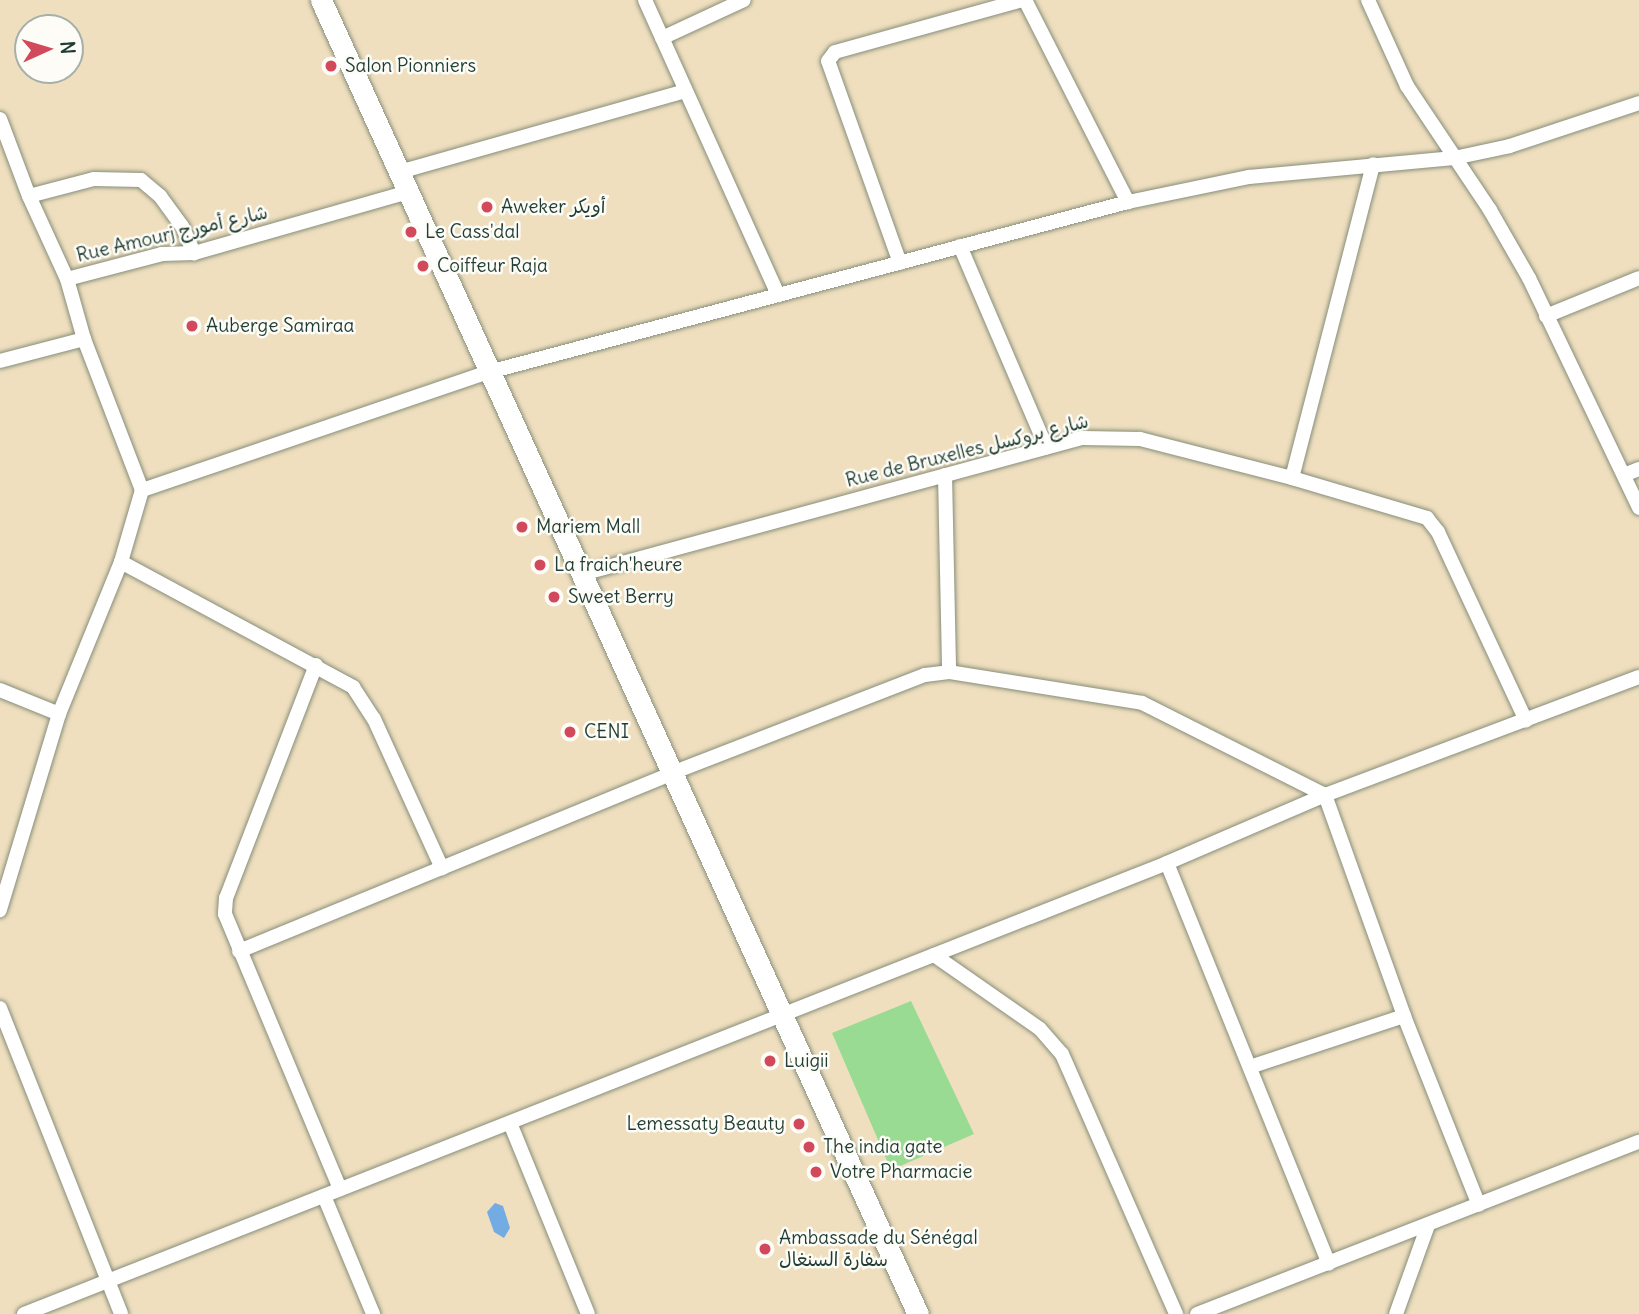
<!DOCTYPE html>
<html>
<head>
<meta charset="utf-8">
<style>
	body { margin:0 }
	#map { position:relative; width:1639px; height:1314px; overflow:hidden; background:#efdfbf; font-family:Delius,"Playpen Sans Arabic",sans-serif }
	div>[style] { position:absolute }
	.green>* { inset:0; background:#99db92 }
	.water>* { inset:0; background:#72ace2 }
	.roads { filter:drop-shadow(0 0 2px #878e7a) drop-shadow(0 0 2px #878e7a) }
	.street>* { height:14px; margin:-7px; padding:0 7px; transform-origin:7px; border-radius:7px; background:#fff }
	.secondary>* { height:21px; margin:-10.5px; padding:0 10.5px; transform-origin:10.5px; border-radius:10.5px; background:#fff }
	.dots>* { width:19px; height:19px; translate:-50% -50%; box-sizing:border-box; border:4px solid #fdfcf7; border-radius:50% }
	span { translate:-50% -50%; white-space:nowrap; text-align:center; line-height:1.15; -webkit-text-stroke:5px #fdfcf7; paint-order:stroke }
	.poi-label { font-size:19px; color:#1f3d34 }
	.left { translate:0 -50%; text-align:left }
	.right { translate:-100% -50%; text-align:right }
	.street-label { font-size:19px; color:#1f3d34 }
	.north { position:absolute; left:14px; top:14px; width:70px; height:70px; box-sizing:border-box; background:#fdfcf7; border:2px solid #a4b0a9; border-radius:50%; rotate:86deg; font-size:19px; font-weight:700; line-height:28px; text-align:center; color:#1f3d34 }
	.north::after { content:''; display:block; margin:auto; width:24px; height:32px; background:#d1495b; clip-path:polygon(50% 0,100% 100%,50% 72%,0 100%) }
</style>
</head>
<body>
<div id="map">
	<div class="green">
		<div style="clip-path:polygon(911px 1001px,974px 1134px,891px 1170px,832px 1033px)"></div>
	</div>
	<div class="water">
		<div style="clip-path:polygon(495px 1203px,503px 1206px,510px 1228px,504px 1238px,494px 1232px,487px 1212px)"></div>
	</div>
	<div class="roads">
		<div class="street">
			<div style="left:645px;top:0;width:324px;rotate:65.7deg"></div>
			<div style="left:1025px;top:0;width:227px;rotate:63deg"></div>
			<div style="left:1368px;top:0;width:94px;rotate:65.6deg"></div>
			<div style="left:1407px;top:86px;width:149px;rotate:56.2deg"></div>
			<div style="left:1490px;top:210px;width:78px;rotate:60.2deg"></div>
			<div style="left:1529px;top:278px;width:255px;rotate:64.4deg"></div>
			<div style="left:662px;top:38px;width:90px;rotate:-24.9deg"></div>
			<div style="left:0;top:119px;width:82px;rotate:69.4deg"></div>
			<div style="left:29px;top:196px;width:91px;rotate:65.4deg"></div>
			<div style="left:67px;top:279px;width:62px;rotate:74.2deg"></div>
			<div style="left:84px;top:339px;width:162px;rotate:69deg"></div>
			<div style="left:142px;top:490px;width:75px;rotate:106.3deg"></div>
			<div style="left:121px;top:562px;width:164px;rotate:112.2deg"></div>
			<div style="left:59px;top:714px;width:205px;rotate:106.8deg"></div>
			<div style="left:399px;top:172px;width:298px;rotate:-15.8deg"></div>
			<div style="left:29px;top:196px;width:67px;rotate:-14.7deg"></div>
			<div style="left:94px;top:179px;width:47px;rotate:1.2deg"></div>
			<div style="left:141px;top:180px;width:25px;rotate:40deg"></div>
			<div style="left:160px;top:196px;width:37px;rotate:54deg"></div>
			<div style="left:182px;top:226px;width:30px;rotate:66deg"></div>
			<div style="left:960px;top:246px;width:219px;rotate:66.8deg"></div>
			<div style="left:900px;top:263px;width:214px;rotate:-109.6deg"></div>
			<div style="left:828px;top:61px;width:11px;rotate:-52deg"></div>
			<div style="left:835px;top:52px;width:195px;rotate:-15.5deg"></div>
			<div style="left:67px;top:279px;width:98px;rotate:-14.7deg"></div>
			<div style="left:162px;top:254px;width:32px;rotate:-2deg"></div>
			<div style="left:194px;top:253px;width:223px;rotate:-15.9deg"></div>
			<div style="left:1546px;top:316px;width:100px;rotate:-22.2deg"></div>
			<div style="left:0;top:361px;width:87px;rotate:-14.7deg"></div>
			<div style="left:945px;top:475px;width:197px;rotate:88.8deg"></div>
			<div style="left:1624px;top:475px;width:16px;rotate:-22deg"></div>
			<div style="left:1292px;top:478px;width:324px;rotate:-75.5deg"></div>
			<div style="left:142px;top:490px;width:367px;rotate:-18.8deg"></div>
			<div style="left:489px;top:372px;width:661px;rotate:-14.9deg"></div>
			<div style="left:1128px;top:202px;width:124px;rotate:-11.7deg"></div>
			<div style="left:1249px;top:177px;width:206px;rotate:-5.3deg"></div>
			<div style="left:1454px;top:158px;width:57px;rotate:-12.1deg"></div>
			<div style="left:1510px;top:146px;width:136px;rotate:-18.4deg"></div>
			<div style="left:121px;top:562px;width:264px;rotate:28.3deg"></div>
			<div style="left:353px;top:687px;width:38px;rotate:57deg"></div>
			<div style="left:374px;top:719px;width:164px;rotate:65.5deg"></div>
			<div style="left:582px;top:574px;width:518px;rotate:-15.22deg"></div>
			<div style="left:1082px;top:438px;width:58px;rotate:1deg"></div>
			<div style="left:1140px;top:439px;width:157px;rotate:14.4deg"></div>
			<div style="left:1292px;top:478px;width:141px;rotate:16.5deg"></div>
			<div style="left:1427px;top:518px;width:18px;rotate:52deg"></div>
			<div style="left:1438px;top:532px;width:208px;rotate:65deg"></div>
			<div style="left:316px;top:665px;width:250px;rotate:111.1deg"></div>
			<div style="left:226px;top:898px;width:16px;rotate:94deg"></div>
			<div style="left:225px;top:914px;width:298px;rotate:67.3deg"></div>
			<div style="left:0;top:690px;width:64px;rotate:22.1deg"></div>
			<div style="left:1167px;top:863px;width:432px;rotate:68deg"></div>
			<div style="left:239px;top:951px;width:468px;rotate:-22.3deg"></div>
			<div style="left:672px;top:773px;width:271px;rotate:-21.2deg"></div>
			<div style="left:925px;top:675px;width:24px;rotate:-7deg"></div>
			<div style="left:949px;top:672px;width:195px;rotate:9.1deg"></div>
			<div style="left:1142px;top:703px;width:205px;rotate:26.7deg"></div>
			<div style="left:1325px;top:795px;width:235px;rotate:70.3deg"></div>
			<div style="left:1404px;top:1016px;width:203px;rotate:68.4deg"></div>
			<div style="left:934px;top:955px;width:129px;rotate:34.9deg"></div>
			<div style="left:1040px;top:1029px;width:33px;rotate:49deg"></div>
			<div style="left:1062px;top:1054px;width:284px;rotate:66.3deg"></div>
			<div style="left:0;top:1008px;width:329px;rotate:68.4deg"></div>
			<div style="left:1250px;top:1067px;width:162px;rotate:-18.3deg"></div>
			<div style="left:510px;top:1123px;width:206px;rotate:67.8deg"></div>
			<div style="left:324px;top:1196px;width:128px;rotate:67.4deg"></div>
			<div style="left:24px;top:1314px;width:1229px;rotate:-21.53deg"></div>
			<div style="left:1167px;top:863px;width:172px;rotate:-23.3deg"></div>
			<div style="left:1325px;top:795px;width:335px;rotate:-20.6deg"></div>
			<div style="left:1197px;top:1314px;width:474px;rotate:-21.3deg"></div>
			<div style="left:1396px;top:1314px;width:95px;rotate:-70.2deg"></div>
		</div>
		<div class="secondary">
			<div style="left:321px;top:0;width:1443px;rotate:65.57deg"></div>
		</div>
	</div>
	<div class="dots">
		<div style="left:331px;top:66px;background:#d1495b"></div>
		<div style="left:487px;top:207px;background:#d1495b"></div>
		<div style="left:411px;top:232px;background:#d1495b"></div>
		<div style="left:423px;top:266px;background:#d1495b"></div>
		<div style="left:192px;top:326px;background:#d1495b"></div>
		<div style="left:522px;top:527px;background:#d1495b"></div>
		<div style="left:540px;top:565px;background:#d1495b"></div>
		<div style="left:554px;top:597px;background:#d1495b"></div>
		<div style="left:570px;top:732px;background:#d1495b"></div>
		<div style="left:770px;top:1061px;background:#d1495b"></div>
		<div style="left:799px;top:1124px;background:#d1495b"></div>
		<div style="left:809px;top:1147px;background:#d1495b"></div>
		<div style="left:816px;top:1172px;background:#d1495b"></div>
		<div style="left:765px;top:1249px;background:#d1495b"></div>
	</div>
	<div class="poi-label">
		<span class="left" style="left:345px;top:66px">Salon Pionniers</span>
		<span class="left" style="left:501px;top:207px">Aweker أويكر</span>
		<span class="left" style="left:425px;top:232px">Le Cass'dal</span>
		<span class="left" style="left:437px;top:266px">Coiffeur Raja</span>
		<span class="left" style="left:206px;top:326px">Auberge Samiraa</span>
		<span class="left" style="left:536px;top:527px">Mariem Mall</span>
		<span class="left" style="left:554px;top:565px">La fraich'heure</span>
		<span class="left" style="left:568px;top:597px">Sweet Berry</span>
		<span class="left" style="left:584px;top:732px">CENI</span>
		<span class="left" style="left:784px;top:1061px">Luigii</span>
		<span class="right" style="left:785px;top:1124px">Lemessaty Beauty</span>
		<span class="left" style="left:823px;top:1147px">The india gate</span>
		<span class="left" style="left:830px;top:1172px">Votre Pharmacie</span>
		<span class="left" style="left:779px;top:1249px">Ambassade du Sénégal<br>سفارة السنغال</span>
	</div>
	<div class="street-label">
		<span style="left:172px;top:234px;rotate:-13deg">Rue Amourj شارع أمورج</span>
		<span style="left:967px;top:451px;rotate:-14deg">Rue de Bruxelles شارع بروكسل</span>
	</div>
	<div class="north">N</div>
</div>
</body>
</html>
